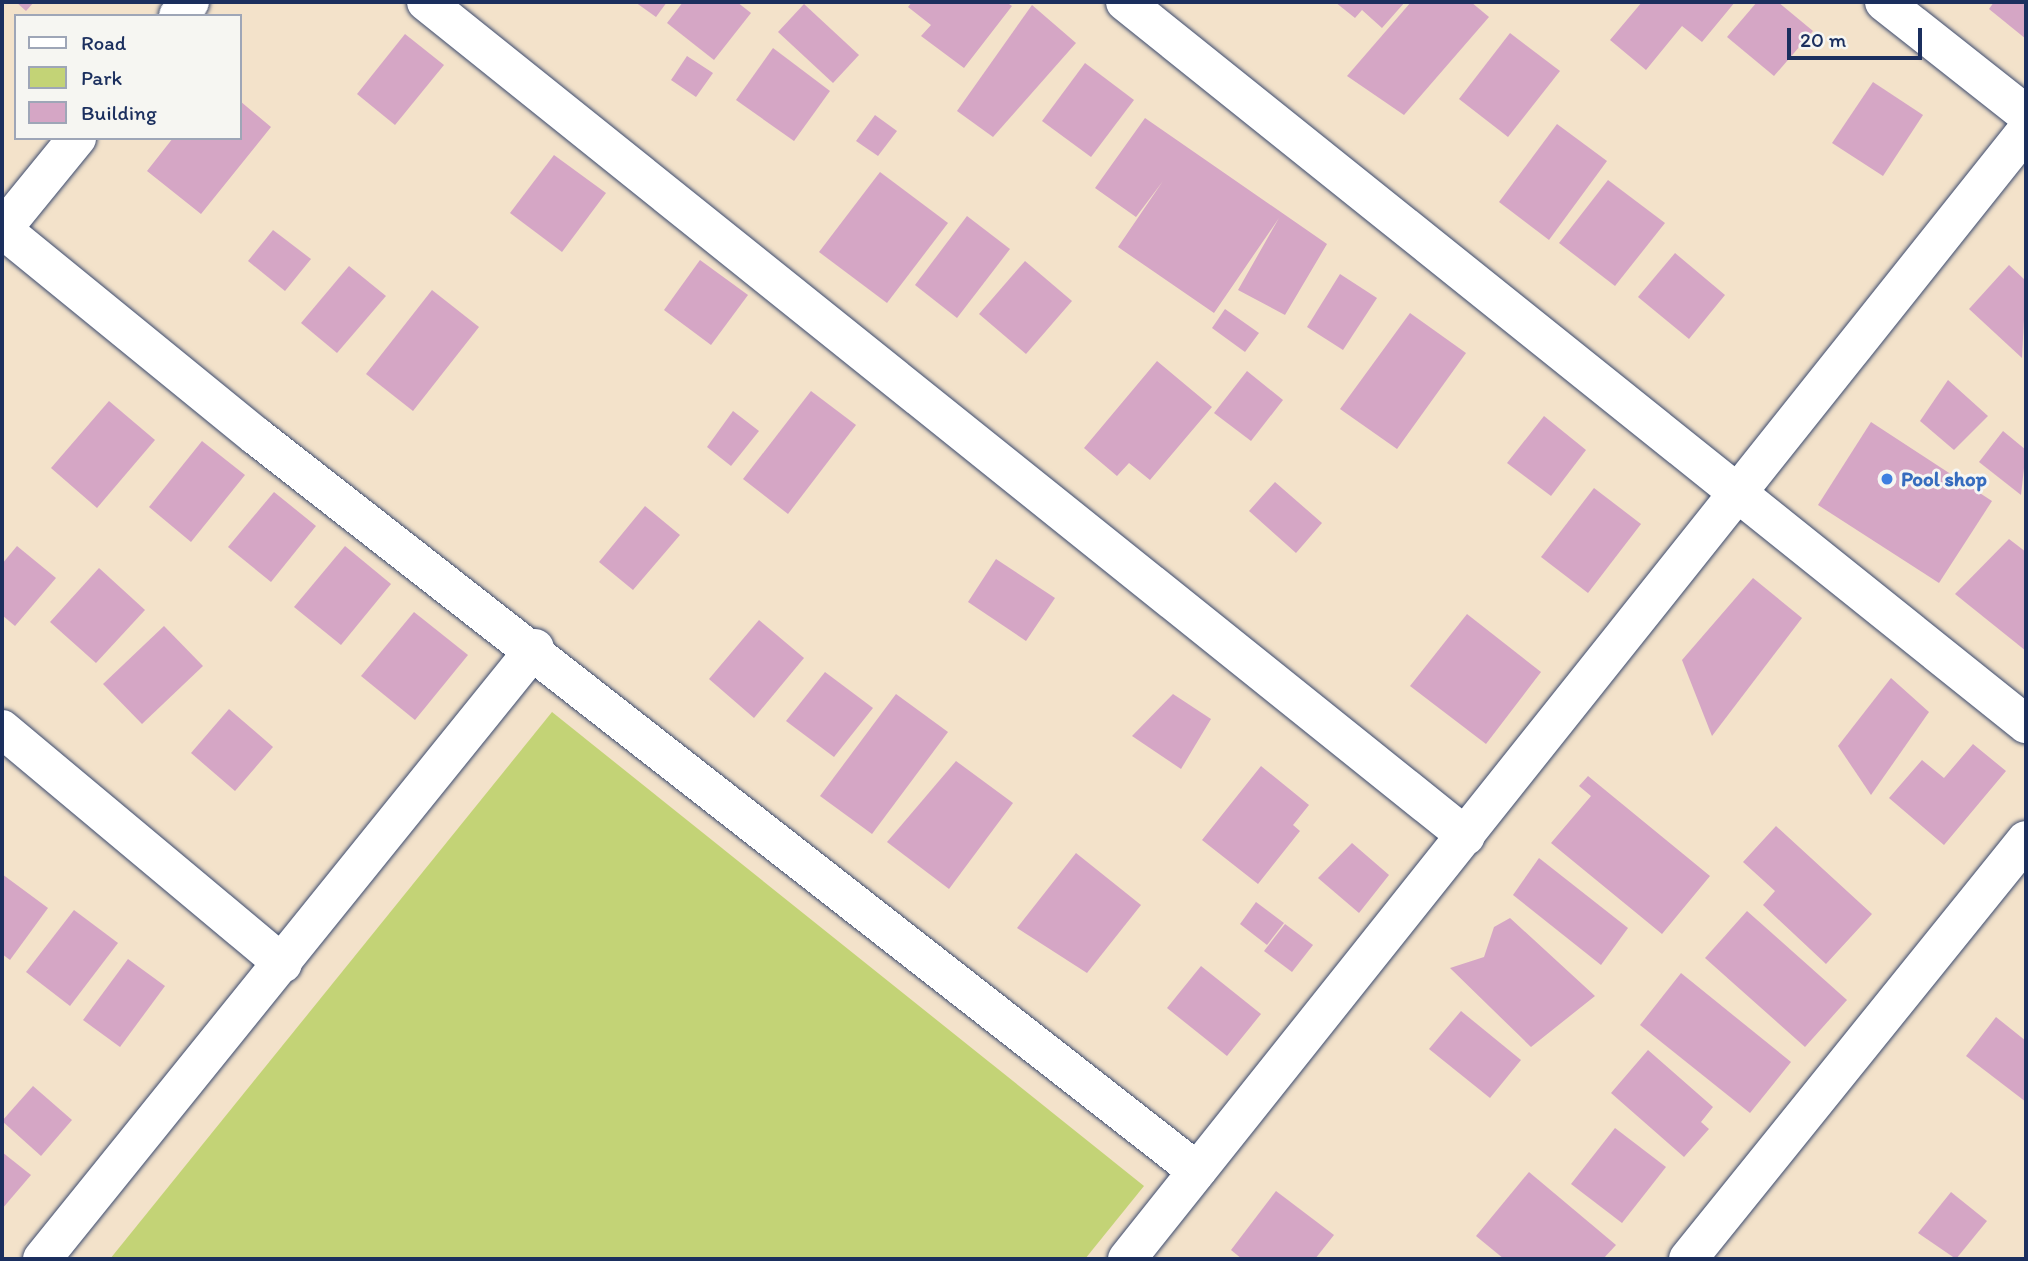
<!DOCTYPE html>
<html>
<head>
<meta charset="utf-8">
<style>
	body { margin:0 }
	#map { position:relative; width:2028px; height:1261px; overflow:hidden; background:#f3e2ca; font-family:Itim,sans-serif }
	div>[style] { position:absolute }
	.green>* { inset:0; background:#c3d376 }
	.building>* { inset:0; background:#d5a6c5 }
	.roads { filter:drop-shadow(0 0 2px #3b4a6e) drop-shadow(0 0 2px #3b4a6e) }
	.street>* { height:38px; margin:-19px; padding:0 19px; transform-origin:19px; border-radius:19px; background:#fff }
	.dots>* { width:19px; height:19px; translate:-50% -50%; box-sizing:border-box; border:4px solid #f6f6f2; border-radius:50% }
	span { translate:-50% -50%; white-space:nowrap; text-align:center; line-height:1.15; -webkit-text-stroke:6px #f6f6f2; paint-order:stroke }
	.shop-label { font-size:21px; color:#366cbe; font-weight:700 }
	.left { translate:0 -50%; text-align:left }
	.frame { position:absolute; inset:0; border:4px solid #1b2f5e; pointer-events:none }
	.legend { position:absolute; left:14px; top:14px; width:228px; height:126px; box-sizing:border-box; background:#f6f6f2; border:2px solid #9ea6b7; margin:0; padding:9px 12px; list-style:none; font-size:21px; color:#1b2f5e }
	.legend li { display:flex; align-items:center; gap:14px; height:35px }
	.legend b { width:35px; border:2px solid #9ea6b7 }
	.scale { position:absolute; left:1787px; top:28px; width:135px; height:32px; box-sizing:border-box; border:4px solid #1b2f5e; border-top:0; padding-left:9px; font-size:21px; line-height:24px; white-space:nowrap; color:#1b2f5e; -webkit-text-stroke:5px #f6f6f2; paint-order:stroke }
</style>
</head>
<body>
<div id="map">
	<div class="green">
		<div style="clip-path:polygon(552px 712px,1144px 1186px,1085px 1259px,110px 1259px)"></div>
	</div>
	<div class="building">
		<div style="clip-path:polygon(16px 2px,34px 2px,26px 11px)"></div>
		<div style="clip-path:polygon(635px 2px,667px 2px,656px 17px)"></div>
		<div style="clip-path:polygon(683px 2px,737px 2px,751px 13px,714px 60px,667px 23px)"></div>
		<div style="clip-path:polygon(912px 2px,1006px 2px,1012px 6px,964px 68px,921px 36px,931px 25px,908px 7px)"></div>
		<div style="clip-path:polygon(1335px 2px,1405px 2px,1382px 28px,1362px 10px,1355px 18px)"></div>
		<div style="clip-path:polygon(1411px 2px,1471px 2px,1489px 17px,1404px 115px,1347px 76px)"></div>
		<div style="clip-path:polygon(1642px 2px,1735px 2px,1702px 42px,1682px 26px,1646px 70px,1610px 40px)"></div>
		<div style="clip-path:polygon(1757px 2px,1778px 2px,1813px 31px,1774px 76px,1727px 37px)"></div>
		<div style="clip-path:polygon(1994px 2px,2026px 2px,2026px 39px,1989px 9px)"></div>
		<div style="clip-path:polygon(804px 4px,859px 55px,833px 83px,778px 32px)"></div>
		<div style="clip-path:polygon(1032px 5px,1076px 43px,993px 137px,957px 111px)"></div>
		<div style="clip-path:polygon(1510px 33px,1560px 71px,1508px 137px,1459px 99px)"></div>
		<div style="clip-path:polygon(405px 34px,444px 65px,395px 125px,357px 94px)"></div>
		<div style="clip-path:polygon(773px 48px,830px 91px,794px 141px,736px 100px)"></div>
		<div style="clip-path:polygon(687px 56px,713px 73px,696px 97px,671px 80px)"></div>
		<div style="clip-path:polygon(1085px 63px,1134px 100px,1091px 157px,1042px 121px)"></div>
		<div style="clip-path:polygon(1873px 82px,1923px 115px,1883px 176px,1832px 143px)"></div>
		<div style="clip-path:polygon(240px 101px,271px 127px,201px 214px,147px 171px,173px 138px,240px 138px)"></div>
		<div style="clip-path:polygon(875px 115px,897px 131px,878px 156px,856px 141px)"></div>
		<div style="clip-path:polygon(1145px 118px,1327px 244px,1285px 315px,1238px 290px,1279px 218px,1214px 313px,1118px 247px,1163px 181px,1136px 217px,1095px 188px)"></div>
		<div style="clip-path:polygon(1557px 124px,1607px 161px,1549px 240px,1499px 202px)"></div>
		<div style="clip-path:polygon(554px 155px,606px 193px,562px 252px,510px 213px)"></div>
		<div style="clip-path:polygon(880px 172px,948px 223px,887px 303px,819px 252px)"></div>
		<div style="clip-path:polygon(1608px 180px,1665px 223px,1615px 286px,1559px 243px)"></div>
		<div style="clip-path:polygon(967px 216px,1010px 249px,957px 318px,915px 285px)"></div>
		<div style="clip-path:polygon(273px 230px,311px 259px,285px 291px,248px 261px)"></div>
		<div style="clip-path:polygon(1675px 253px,1725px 295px,1689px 339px,1638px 297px)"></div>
		<div style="clip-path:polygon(700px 260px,748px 295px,711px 345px,664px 310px)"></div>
		<div style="clip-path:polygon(1025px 261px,1072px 301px,1026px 354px,979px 314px)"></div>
		<div style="clip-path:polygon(2009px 265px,2026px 281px,2022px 358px,1969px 309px)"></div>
		<div style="clip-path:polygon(349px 266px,386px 296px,337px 353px,301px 323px)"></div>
		<div style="clip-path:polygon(1340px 274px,1377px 298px,1343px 350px,1307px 327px)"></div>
		<div style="clip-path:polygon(432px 290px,479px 327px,413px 411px,366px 374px)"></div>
		<div style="clip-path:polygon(1225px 309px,1259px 333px,1245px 352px,1212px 328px)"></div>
		<div style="clip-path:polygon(1410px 313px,1466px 353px,1397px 449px,1340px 409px)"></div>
		<div style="clip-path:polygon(1157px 361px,1212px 407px,1150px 480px,1129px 463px,1117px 476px,1084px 448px)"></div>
		<div style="clip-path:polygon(1247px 371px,1283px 400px,1251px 441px,1214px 413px)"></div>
		<div style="clip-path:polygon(1948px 380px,1988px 416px,1954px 450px,1920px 421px)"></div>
		<div style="clip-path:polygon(811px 391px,856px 425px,788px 514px,743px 479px)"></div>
		<div style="clip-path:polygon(109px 401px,155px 440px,97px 508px,51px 468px)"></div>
		<div style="clip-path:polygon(733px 411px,759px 431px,731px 466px,707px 447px)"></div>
		<div style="clip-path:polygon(1544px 416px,1586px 450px,1551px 496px,1507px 463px)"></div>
		<div style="clip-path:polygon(1871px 422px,1992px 501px,1939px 583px,1818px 505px)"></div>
		<div style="clip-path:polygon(2003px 431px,2026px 450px,2021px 495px,1979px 462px)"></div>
		<div style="clip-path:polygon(202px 441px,245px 475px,191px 542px,149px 507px)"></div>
		<div style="clip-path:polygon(1275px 482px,1322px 523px,1296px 553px,1249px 511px)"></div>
		<div style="clip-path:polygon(1594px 488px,1641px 524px,1588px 593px,1541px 557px)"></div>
		<div style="clip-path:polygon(274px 492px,316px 526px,271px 582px,228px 547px)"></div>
		<div style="clip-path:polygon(645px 506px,680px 535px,633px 590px,599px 562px)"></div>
		<div style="clip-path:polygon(2009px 539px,2026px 552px,2026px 651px,1955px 594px)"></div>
		<div style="clip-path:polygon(17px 546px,56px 578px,15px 626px,2px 615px,2px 564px)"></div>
		<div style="clip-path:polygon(345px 546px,391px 584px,341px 645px,294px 607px)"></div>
		<div style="clip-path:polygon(996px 559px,1055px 598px,1026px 641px,968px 602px)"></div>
		<div style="clip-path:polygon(99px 568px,145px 610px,96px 663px,50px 622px)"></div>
		<div style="clip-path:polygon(1753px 578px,1802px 618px,1712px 736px,1682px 660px)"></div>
		<div style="clip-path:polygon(414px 612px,468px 655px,415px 720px,361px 676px)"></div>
		<div style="clip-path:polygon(1467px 614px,1541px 672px,1486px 744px,1410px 686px)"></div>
		<div style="clip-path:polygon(759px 620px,804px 658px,754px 718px,709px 679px)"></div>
		<div style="clip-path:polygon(164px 626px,203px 666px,142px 724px,103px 684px)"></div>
		<div style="clip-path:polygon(825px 672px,873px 708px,834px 757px,786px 721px)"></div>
		<div style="clip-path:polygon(1891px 678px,1929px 712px,1871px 795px,1838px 746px)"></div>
		<div style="clip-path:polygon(896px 694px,948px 732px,872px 834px,820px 796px)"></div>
		<div style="clip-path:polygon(1173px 694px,1211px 719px,1181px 769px,1132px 736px)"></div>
		<div style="clip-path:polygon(229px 709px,273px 747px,235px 791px,191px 753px)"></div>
		<div style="clip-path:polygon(1973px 744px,2006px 771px,1944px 845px,1889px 798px,1922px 760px,1944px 778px)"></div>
		<div style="clip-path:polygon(956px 761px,1013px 803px,949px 889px,887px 842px)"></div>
		<div style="clip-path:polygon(1261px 766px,1309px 805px,1293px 825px,1300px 831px,1258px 884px,1202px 840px)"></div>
		<div style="clip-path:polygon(1588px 776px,1710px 876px,1662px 934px,1551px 843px,1591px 796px,1579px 786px)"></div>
		<div style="clip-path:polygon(1776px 826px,1872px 914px,1826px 964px,1763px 905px,1775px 891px,1743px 862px)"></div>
		<div style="clip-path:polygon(1352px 843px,1389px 875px,1359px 913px,1318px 878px)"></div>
		<div style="clip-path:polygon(1076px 853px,1141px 905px,1087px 973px,1017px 928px)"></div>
		<div style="clip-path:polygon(1539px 858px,1628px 928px,1601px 965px,1513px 895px)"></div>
		<div style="clip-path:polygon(2px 874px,48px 908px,10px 960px,2px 954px)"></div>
		<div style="clip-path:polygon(1256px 902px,1284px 923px,1267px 945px,1240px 924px)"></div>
		<div style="clip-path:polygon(74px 910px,118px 943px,70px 1006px,26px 972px)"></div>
		<div style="clip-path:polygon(1747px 911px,1847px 1000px,1805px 1047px,1705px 958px)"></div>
		<div style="clip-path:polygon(1510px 918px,1595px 996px,1531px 1047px,1450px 968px,1484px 957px,1494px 927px)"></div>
		<div style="clip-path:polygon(1285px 924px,1313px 945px,1292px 972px,1264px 951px)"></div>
		<div style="clip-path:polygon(128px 959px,165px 986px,120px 1047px,83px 1020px)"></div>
		<div style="clip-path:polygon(1201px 966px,1261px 1014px,1227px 1056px,1167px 1008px)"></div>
		<div style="clip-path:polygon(1681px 973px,1791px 1062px,1750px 1113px,1640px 1025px)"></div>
		<div style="clip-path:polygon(1461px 1011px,1521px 1060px,1490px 1098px,1429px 1049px)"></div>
		<div style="clip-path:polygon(1996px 1017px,2026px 1041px,2026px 1102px,1966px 1056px)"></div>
		<div style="clip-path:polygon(1648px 1050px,1713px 1107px,1701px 1122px,1709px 1129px,1684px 1157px,1611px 1093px)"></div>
		<div style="clip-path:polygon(33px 1086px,72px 1120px,41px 1156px,2px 1121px)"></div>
		<div style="clip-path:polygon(1615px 1128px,1666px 1167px,1622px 1223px,1571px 1184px)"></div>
		<div style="clip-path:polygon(2px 1152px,31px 1175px,2px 1209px)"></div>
		<div style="clip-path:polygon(1529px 1172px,1616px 1245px,1603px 1259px,1504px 1259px,1476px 1236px)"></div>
		<div style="clip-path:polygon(1276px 1191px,1334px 1235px,1315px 1259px,1242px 1259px,1231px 1250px)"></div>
		<div style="clip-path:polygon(1951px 1192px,1987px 1221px,1956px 1259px,1918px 1233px)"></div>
	</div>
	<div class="roads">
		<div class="street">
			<div style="left:426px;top:2px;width:1333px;rotate:38.73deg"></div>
			<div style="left:1125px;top:2px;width:1155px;rotate:38.71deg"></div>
			<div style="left:1884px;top:2px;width:181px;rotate:38.3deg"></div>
			<div style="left:178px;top:16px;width:18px;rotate:-49deg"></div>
			<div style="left:2px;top:229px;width:328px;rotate:39.2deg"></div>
			<div style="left:256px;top:436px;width:1194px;rotate:37.99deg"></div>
			<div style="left:2px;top:230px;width:119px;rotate:-50.8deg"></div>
			<div style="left:2px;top:729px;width:366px;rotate:39.9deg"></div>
			<div style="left:42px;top:1259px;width:785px;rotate:-51.1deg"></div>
			<div style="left:1127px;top:1259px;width:1442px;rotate:-51.45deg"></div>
			<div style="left:1688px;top:1259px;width:538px;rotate:-51.11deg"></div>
		</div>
	</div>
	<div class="dots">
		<div style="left:1887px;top:479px;background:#3f7fe0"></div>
	</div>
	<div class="shop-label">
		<span class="left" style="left:1901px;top:479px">Pool shop</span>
	</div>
	<div class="frame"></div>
	<ul class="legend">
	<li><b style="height:9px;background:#fff"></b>Road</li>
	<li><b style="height:19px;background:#c3d376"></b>Park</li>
	<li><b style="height:19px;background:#d5a6c5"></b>Building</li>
	</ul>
	<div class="scale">20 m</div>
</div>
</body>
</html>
